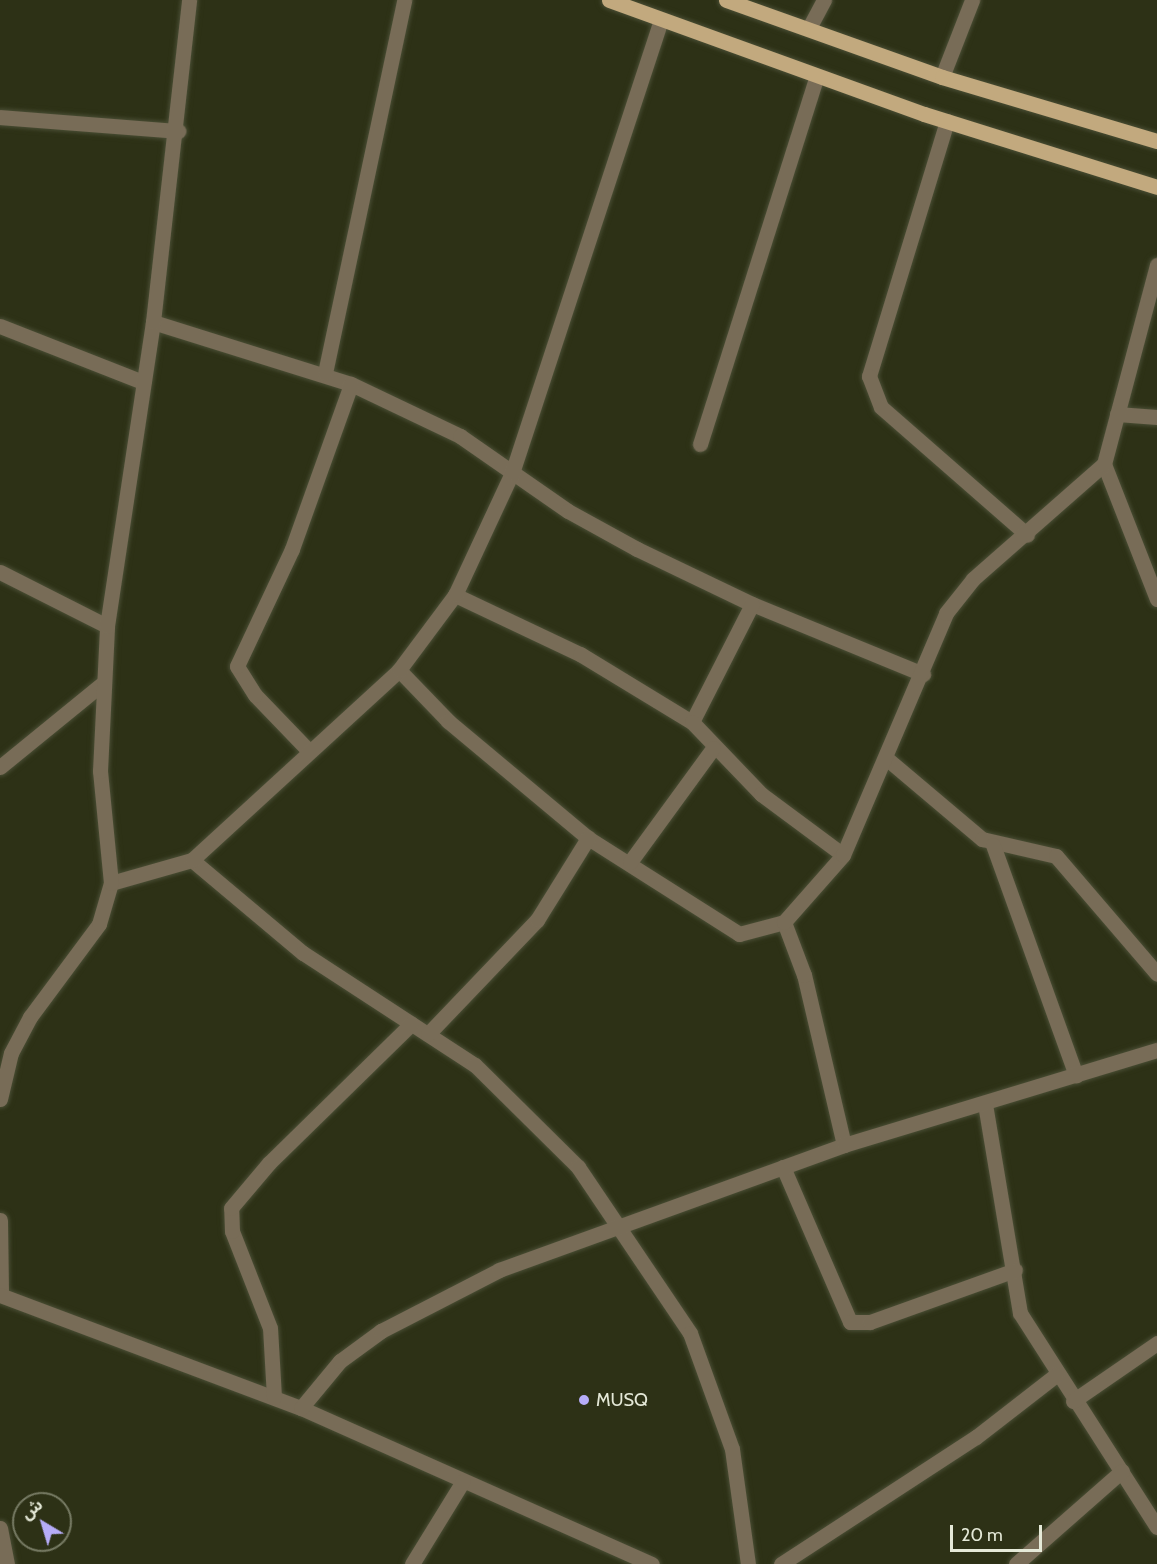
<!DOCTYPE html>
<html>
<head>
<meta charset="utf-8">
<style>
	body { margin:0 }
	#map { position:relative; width:1157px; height:1564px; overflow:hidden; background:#2d3116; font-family:Cabin,"Noto Sans Arabic",sans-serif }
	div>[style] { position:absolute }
	.roads { filter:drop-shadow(0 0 2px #4a4e35) drop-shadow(0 0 2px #4a4e35) }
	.minor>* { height:15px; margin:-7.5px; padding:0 7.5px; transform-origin:7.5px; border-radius:7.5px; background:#786c57 }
	.major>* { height:15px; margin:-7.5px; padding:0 7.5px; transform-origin:7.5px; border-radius:7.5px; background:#c2a97e }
	.dots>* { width:16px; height:16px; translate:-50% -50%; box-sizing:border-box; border:3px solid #2d3116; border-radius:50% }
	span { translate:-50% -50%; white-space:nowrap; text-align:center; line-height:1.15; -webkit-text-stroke:4.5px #2d3116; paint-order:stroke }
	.poi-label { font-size:18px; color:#e5e9d8 }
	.left { translate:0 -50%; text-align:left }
	.north { position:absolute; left:12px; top:1492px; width:60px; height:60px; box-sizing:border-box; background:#2d3116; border:2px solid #777b64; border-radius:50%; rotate:322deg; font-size:16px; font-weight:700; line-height:24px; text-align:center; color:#e5e9d8 }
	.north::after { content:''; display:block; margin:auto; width:21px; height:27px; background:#b6acf8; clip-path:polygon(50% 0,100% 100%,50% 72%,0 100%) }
	.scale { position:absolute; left:950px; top:1525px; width:92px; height:27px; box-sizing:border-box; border:3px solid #e5e9d8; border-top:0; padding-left:8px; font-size:18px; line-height:21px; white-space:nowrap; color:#e5e9d8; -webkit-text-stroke:4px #2d3116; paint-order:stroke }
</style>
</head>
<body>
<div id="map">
	<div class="roads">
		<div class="minor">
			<div style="left:809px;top:28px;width:32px;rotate:-62deg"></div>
			<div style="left:942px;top:77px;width:83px;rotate:-68.7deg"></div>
			<div style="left:0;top:117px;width:179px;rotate:4.5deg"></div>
			<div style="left:947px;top:121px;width:267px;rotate:107deg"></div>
			<div style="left:869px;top:376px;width:33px;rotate:69deg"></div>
			<div style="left:881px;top:407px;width:194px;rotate:41.2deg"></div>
			<div style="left:153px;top:322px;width:207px;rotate:17.4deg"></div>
			<div style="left:351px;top:384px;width:121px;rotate:25.5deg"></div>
			<div style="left:460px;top:436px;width:131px;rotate:34.8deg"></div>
			<div style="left:568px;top:511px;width:79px;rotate:28.8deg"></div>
			<div style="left:637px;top:549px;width:127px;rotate:25.6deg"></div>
			<div style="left:752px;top:604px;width:185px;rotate:22.3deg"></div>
			<div style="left:0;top:326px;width:154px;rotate:21.4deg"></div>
			<div style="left:325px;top:373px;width:381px;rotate:-78deg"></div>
			<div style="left:1117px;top:414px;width:40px;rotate:4.3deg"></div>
			<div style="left:700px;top:444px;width:386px;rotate:-72.4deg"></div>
			<div style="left:1104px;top:464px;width:145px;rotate:68.6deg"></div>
			<div style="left:0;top:572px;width:120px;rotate:26.8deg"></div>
			<div style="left:455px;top:595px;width:138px;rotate:25.3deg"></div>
			<div style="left:580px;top:654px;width:131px;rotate:31.3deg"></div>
			<div style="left:692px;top:722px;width:132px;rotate:-63deg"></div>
			<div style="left:399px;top:670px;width:71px;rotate:46.1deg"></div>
			<div style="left:448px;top:721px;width:182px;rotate:39.9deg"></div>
			<div style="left:588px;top:838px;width:179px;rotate:32.4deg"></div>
			<div style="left:739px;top:934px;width:47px;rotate:-14.9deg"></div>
			<div style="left:692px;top:722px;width:100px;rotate:46.2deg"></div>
			<div style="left:761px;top:794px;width:102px;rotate:36.6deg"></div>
			<div style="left:308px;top:750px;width:76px;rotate:-133.9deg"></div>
			<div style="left:255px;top:695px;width:34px;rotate:-122deg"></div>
			<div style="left:237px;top:666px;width:129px;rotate:-64.8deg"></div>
			<div style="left:292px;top:549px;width:175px;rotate:-70.3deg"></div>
			<div style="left:886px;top:758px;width:126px;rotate:40.2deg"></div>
			<div style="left:982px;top:839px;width:76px;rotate:12.9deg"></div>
			<div style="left:1056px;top:856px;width:155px;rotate:49.4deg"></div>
			<div style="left:0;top:767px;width:133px;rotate:-39.2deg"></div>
			<div style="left:993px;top:845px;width:245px;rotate:70.2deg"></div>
			<div style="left:192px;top:860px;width:145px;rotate:40deg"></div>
			<div style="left:303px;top:953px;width:205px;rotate:33.1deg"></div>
			<div style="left:475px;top:1065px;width:145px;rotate:44.7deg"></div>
			<div style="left:578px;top:1167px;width:200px;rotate:56deg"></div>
			<div style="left:690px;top:1333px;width:123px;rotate:70.1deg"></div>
			<div style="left:732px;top:1449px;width:116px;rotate:82.1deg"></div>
			<div style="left:630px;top:862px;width:141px;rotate:-53.9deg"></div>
			<div style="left:111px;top:883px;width:84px;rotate:-15.9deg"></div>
			<div style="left:192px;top:860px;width:281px;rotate:-42.5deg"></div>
			<div style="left:399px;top:670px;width:94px;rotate:-53.3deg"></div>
			<div style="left:455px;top:595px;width:135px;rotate:-65deg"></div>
			<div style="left:512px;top:473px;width:475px;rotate:-71.8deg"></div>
			<div style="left:428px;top:1034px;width:158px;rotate:-46.3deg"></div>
			<div style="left:537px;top:920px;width:97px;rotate:-58.1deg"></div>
			<div style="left:0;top:1099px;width:47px;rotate:-76.6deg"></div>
			<div style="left:11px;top:1053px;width:41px;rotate:-62.2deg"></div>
			<div style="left:30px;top:1017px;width:116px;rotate:-53.4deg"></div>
			<div style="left:99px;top:924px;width:43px;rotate:-73.7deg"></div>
			<div style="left:111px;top:883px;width:113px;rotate:-95.6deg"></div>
			<div style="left:100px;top:771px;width:145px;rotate:-87.2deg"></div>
			<div style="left:107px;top:626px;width:307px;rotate:-81.4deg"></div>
			<div style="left:153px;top:322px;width:324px;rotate:-83.6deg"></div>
			<div style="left:985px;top:1104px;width:212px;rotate:80.5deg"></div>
			<div style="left:1020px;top:1313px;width:254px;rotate:57.4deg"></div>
			<div style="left:844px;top:1145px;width:175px;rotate:-103.2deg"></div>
			<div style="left:804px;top:975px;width:57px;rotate:-110.7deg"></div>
			<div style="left:784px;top:922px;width:89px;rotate:-48.6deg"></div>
			<div style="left:843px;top:855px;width:263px;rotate:-66.9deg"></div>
			<div style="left:946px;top:613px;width:43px;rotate:-51.5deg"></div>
			<div style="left:973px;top:579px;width:174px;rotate:-41.3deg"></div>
			<div style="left:1104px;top:464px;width:206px;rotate:-75.1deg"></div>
			<div style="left:783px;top:1167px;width:169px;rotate:66.6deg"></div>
			<div style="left:850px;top:1322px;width:20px"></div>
			<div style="left:870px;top:1322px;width:154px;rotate:-19.7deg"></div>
			<div style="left:0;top:1220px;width:75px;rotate:89.2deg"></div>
			<div style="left:0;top:1295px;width:322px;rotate:20.6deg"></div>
			<div style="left:301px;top:1408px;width:384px;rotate:24deg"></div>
			<div style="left:274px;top:1397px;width:69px;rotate:-93.3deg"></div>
			<div style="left:270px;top:1328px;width:104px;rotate:-111.4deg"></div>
			<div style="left:232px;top:1231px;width:23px;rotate:-92deg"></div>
			<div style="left:231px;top:1208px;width:59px;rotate:-49.8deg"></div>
			<div style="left:269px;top:1163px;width:199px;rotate:-44.4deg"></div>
			<div style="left:1073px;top:1401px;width:102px;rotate:-34.6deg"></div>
			<div style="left:301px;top:1408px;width:61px;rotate:-50.3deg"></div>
			<div style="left:340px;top:1361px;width:51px;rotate:-36.2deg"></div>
			<div style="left:381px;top:1331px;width:133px;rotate:-27.3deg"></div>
			<div style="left:499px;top:1270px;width:367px;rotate:-19.9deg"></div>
			<div style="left:844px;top:1145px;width:327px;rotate:-16.9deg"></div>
			<div style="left:0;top:1528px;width:37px;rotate:79deg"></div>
			<div style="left:412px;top:1564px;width:97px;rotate:-58.4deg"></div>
			<div style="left:781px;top:1564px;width:233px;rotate:-33.1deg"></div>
			<div style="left:976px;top:1437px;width:101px;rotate:-37.8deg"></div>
			<div style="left:1016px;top:1564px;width:141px;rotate:-41.3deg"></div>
		</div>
		<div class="major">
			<div style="left:609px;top:0;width:335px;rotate:19.9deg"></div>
			<div style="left:924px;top:114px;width:244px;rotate:17.4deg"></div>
			<div style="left:726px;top:0;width:229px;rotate:19.6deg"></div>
			<div style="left:942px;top:77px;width:224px;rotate:16.6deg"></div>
		</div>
	</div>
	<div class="dots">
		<div style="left:584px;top:1400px;background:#b6acf8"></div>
	</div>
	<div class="poi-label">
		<span class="left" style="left:596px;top:1400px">MUSQ</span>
	</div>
	<div class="north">ش</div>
	<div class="scale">20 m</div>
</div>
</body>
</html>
